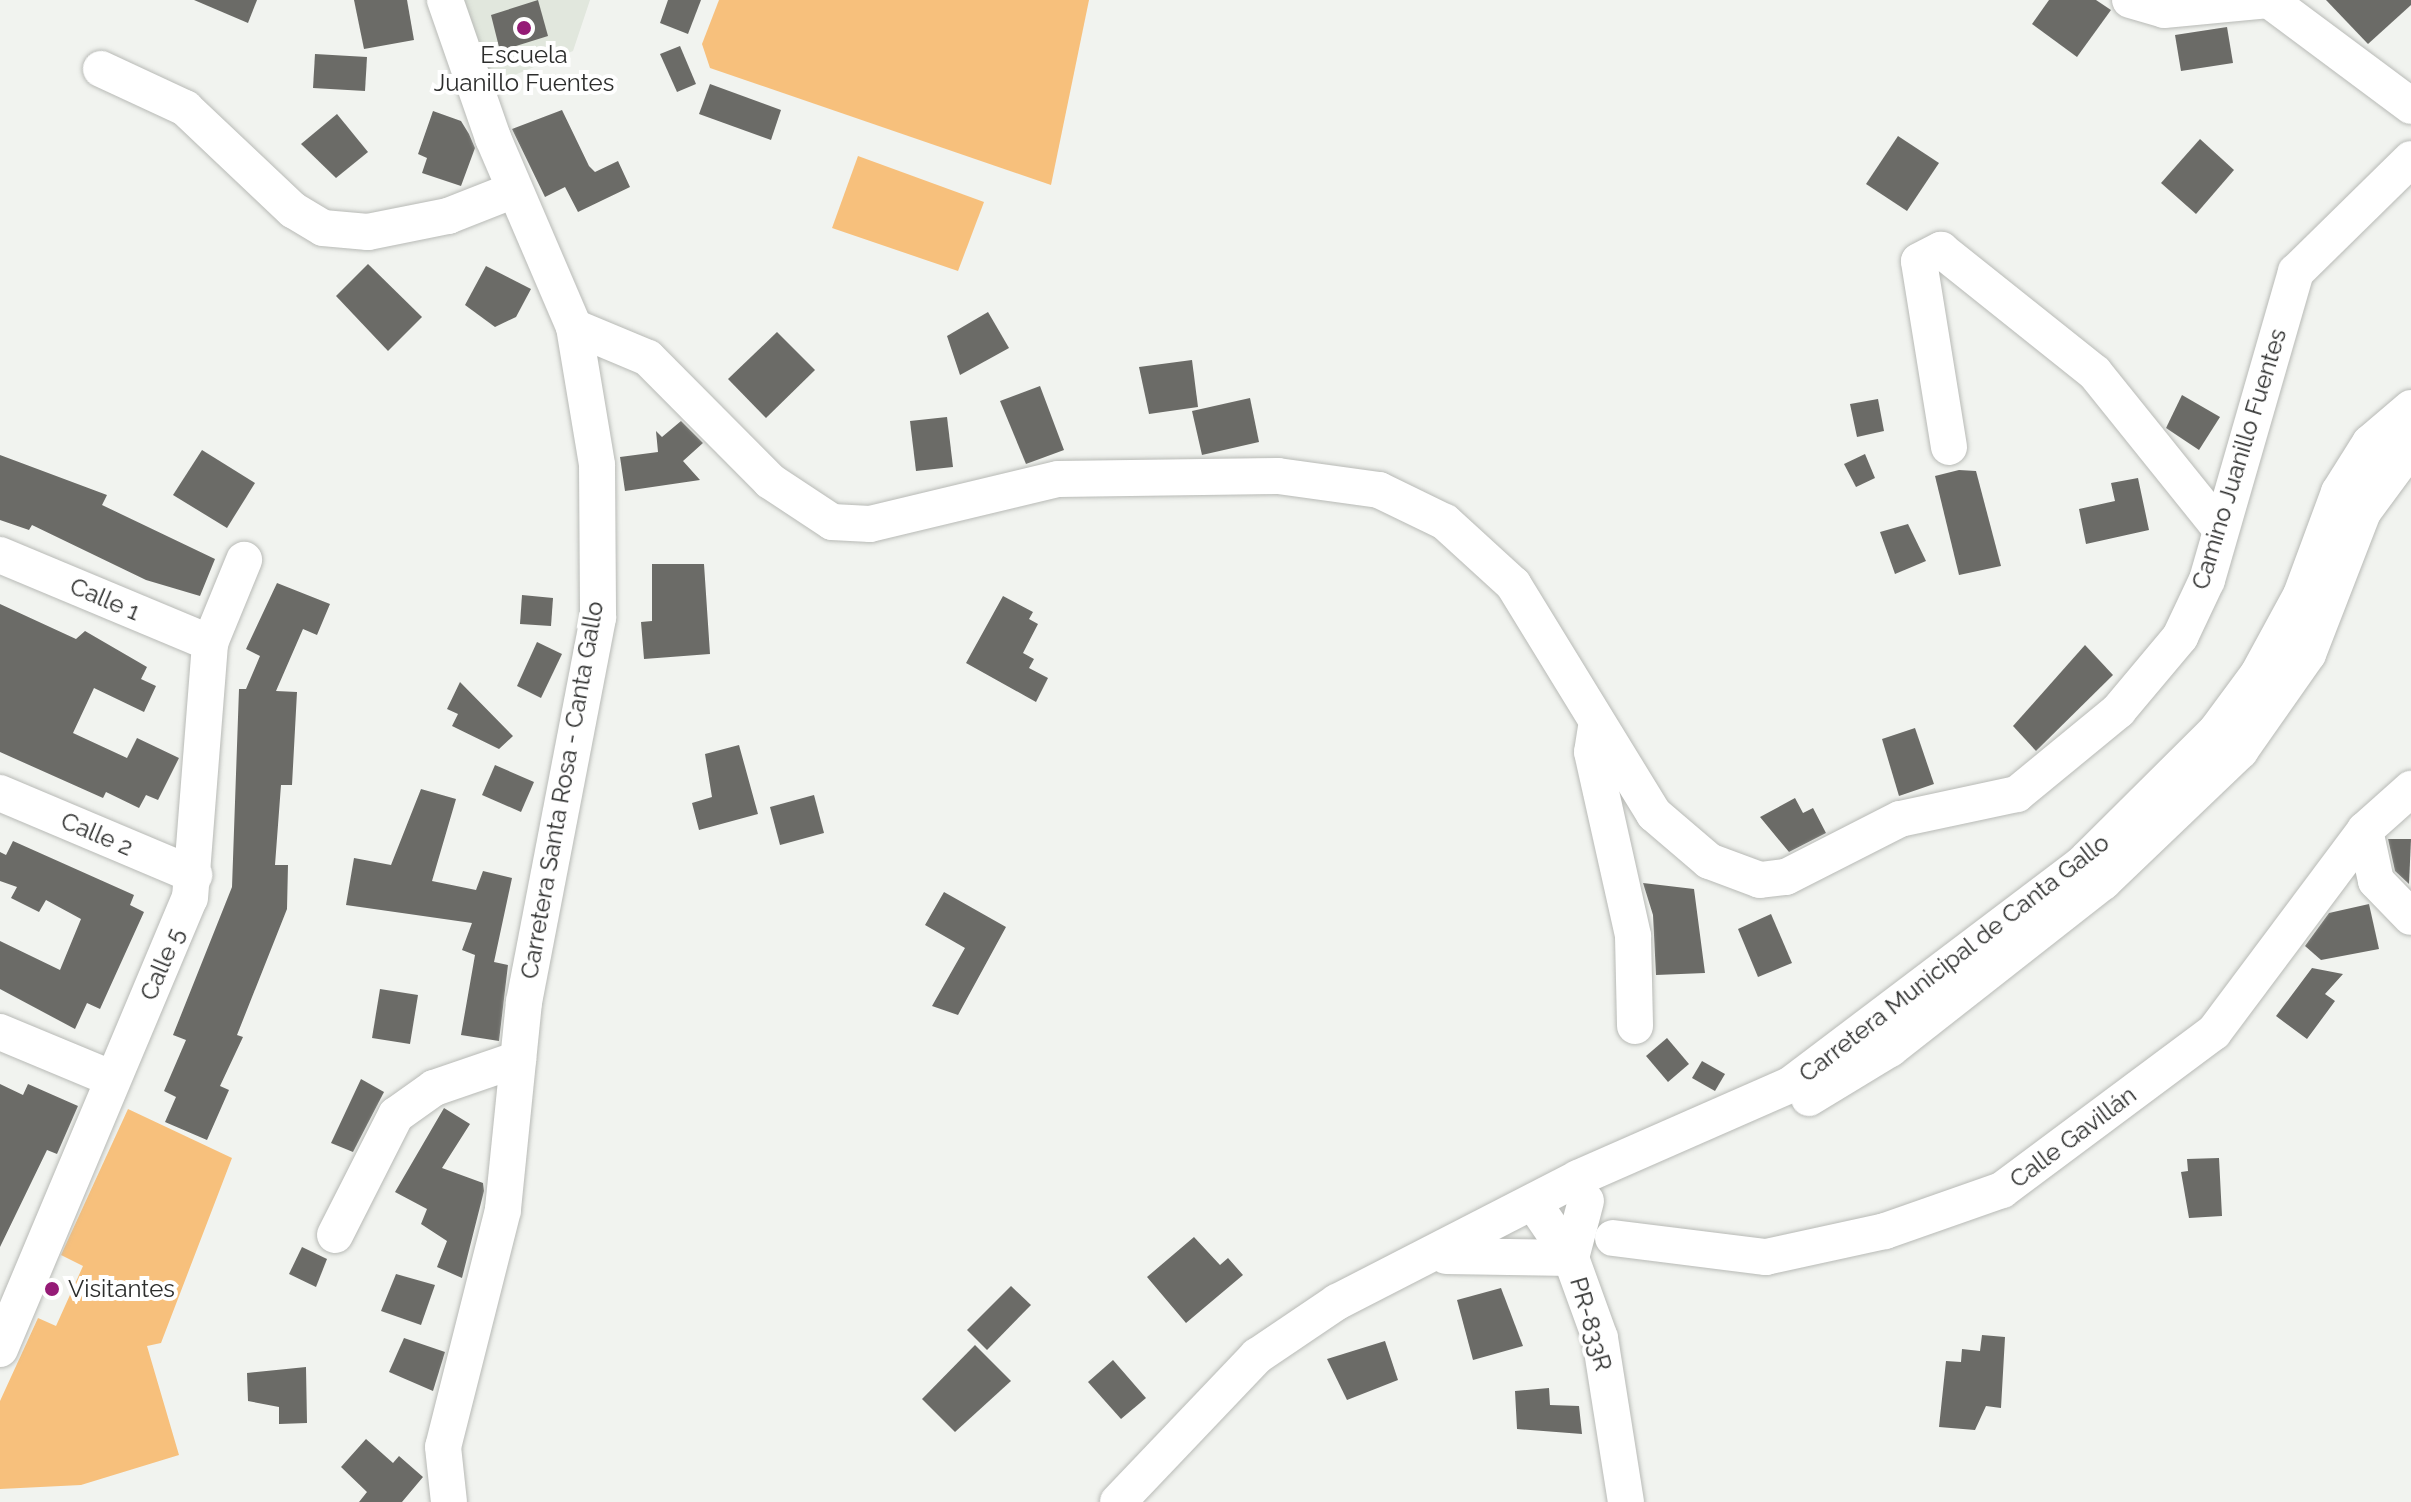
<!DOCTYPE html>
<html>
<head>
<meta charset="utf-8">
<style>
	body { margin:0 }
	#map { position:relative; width:2411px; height:1502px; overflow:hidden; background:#f1f3ef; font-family:Raleway,sans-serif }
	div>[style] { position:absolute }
	.built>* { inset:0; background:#e1e7dd }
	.green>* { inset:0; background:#f7c07c }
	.building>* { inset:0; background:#6b6b67 }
	.roads { filter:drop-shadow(0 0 2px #b8bab6) drop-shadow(0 0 2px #b8bab6) }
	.minor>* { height:36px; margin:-18px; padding:0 18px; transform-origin:18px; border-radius:18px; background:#fff }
	.dots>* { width:22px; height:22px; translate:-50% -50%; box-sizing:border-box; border:4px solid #fff; border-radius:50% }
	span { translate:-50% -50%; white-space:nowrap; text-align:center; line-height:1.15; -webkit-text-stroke:8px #fff; paint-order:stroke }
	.poi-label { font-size:24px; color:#2c2d2c }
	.left { translate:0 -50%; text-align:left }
	.street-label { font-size:24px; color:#2c2d2c }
</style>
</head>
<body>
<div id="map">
	<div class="built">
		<div style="clip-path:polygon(460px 0,590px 0,573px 51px,490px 85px)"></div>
	</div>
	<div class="green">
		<div style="clip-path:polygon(719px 0,1089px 0,1051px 185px,710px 68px,702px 44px)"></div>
		<div style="clip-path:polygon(858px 156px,984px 202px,958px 271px,832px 228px)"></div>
		<div style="clip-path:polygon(128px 1109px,232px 1158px,161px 1343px,147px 1346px,179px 1455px,81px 1485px,0 1489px,0 1401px,38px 1318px,56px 1326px,83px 1266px,61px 1255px)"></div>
	</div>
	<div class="building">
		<div style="clip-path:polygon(194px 0,257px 0,248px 23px)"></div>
		<div style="clip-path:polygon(354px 0,407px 0,414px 40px,364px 49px)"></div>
		<div style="clip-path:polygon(538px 0,548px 36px,500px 51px,491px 15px)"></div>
		<div style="clip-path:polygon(668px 0,701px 0,688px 34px,660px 23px)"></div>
		<div style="clip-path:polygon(2049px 0,2096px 0,2111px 10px,2077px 57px,2032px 24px)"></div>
		<div style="clip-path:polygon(2326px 0,2411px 0,2411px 5px,2368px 44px)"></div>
		<div style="clip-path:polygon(2227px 27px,2233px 63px,2181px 71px,2175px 35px)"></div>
		<div style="clip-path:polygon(680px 46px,696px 84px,677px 92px,660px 54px)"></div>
		<div style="clip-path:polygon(315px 54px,367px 57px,365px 91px,313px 88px)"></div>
		<div style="clip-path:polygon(710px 84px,781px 110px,771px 140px,699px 114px)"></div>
		<div style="clip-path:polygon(562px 110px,589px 166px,595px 172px,618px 161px,630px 187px,578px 212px,565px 187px,545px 197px,512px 129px)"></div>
		<div style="clip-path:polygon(433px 111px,461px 121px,469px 134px,475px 148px,461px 186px,422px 173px,427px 158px,418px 154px)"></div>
		<div style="clip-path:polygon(337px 114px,368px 152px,336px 178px,301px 144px)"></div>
		<div style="clip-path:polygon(1898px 136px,1939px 163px,1907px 211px,1866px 184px)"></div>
		<div style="clip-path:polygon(2200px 139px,2234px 170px,2196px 214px,2161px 183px)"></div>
		<div style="clip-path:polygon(368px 264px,422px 317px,388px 351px,336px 296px)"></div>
		<div style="clip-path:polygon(486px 266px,531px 289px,516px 317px,495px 327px,465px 305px)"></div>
		<div style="clip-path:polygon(988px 312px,1009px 348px,960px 375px,947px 336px)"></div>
		<div style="clip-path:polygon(777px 332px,815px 370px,766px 418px,728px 379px)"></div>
		<div style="clip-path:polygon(1192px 360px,1198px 407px,1149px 414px,1139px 367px)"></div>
		<div style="clip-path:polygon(1040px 386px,1064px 450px,1026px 464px,1000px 401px)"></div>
		<div style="clip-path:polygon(2182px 395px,2220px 417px,2199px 450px,2166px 428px)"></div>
		<div style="clip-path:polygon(1250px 398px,1259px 442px,1202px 455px,1192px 411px)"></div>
		<div style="clip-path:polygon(1878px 399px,1884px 431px,1857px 437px,1850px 404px)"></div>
		<div style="clip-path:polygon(947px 417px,953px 467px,916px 471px,910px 421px)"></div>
		<div style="clip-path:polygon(681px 421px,703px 443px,683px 461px,700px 480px,625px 491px,620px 457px,658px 452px,656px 431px,662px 437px)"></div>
		<div style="clip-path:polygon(202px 450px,255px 483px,227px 528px,173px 495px)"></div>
		<div style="clip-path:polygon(1865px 454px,1875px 478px,1856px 487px,1844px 464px)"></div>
		<div style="clip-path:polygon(0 455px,107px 495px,102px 505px,215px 559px,200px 596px,146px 580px,32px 525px,29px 530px,0 520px)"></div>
		<div style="clip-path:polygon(1959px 470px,1976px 471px,2001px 566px,1959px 575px,1935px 476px)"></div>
		<div style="clip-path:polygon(2138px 478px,2149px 530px,2086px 544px,2079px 509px,2115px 501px,2111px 483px)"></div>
		<div style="clip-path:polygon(1908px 524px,1926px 561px,1895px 574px,1880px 532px)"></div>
		<div style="clip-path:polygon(652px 564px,704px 564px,710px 654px,644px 659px,641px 622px,652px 621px)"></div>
		<div style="clip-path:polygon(277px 583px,330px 604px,317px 635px,303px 629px,276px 691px,297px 692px,292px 785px,281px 785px,275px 865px,288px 865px,287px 909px,237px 1035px,243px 1037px,220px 1086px,229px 1090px,207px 1140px,165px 1122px,176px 1097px,164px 1091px,186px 1040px,173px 1035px,232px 887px,239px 689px,246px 689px,260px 656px,246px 649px)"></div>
		<div style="clip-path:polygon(522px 595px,553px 598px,551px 626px,520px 624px)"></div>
		<div style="clip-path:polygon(1003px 596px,1033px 612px,1029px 619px,1038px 624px,1023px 653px,1034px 659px,1029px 668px,1048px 678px,1036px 702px,966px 663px)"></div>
		<div style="clip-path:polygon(0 604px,76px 639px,85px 631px,147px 667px,141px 679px,156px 686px,144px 712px,94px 688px,73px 733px,127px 758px,137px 738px,179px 758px,158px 800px,146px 795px,139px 808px,106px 792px,103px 798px,0 752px)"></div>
		<div style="clip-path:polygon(537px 642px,562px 654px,541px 698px,517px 686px)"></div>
		<div style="clip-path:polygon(2085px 645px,2113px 675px,2036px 751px,2013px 726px)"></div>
		<div style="clip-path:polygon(460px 682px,513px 736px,499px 749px,452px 726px,458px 714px,447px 709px)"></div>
		<div style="clip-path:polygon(1915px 728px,1934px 784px,1899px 796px,1882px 739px)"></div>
		<div style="clip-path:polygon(739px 745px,758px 814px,699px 830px,692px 803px,712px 797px,705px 754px)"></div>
		<div style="clip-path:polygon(495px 765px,534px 782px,521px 812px,482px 795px)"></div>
		<div style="clip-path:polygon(421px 789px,456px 799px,432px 881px,476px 890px,483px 871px,512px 878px,494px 962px,508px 965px,499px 1041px,461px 1035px,475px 955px,462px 950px,472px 923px,346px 905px,354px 858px,391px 865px)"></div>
		<div style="clip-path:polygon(814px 795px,824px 833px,780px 845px,770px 807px)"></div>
		<div style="clip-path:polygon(1795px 798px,1803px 813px,1813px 808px,1826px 833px,1789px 852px,1760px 817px)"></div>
		<div style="clip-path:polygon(2388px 839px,2411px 839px,2409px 884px,2395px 871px)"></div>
		<div style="clip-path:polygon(13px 841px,134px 895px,130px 905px,144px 912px,100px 1009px,87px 1003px,75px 1029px,0 989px,0 941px,60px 970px,81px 919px,46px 900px,39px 912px,11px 898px,17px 887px,0 881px,0 852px,6px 855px)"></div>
		<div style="clip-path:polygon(1643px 883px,1694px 889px,1705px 973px,1656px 975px,1653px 915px)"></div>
		<div style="clip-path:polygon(944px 892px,1006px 927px,958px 1015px,932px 1006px,965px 948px,925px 925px)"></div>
		<div style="clip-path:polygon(2369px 904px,2379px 949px,2321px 960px,2305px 946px,2329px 913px)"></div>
		<div style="clip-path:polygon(1771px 914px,1792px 963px,1758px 977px,1738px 929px)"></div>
		<div style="clip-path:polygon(2312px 968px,2343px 974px,2325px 994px,2335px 1001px,2307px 1039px,2276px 1016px)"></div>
		<div style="clip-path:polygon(380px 989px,418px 995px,410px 1044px,372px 1038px)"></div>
		<div style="clip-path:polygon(1667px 1038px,1689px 1064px,1668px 1082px,1646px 1056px)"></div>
		<div style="clip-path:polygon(1702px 1061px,1725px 1074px,1715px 1091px,1692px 1078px)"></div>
		<div style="clip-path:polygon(361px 1079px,384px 1092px,353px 1152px,331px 1143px)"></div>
		<div style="clip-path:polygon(0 1084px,23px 1095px,28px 1084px,78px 1106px,57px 1154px,47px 1150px,0 1247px)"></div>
		<div style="clip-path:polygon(444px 1108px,470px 1124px,442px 1168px,483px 1183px,484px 1191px,462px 1278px,437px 1267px,447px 1241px,421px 1224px,427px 1209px,395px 1192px)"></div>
		<div style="clip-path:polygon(2219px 1158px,2222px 1216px,2189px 1218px,2181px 1172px,2188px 1171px,2187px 1159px)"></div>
		<div style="clip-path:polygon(1194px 1237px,1220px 1265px,1228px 1258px,1243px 1275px,1186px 1323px,1147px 1277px)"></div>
		<div style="clip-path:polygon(302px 1247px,327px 1259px,316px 1287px,289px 1274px)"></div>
		<div style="clip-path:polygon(396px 1274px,435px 1285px,421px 1325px,381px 1311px)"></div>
		<div style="clip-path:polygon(1011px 1286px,1031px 1305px,987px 1350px,967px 1330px)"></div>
		<div style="clip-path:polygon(1501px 1288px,1523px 1346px,1473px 1360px,1457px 1300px)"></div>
		<div style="clip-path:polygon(1982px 1335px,2005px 1337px,2001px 1408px,1986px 1406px,1975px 1430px,1939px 1427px,1946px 1361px,1961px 1362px,1962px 1349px,1980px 1351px)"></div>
		<div style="clip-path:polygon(404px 1338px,445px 1352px,433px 1391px,389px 1372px)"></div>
		<div style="clip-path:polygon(1385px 1341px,1398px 1380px,1347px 1400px,1327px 1359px)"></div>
		<div style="clip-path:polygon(975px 1345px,1011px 1381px,955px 1432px,922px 1399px)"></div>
		<div style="clip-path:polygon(1113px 1360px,1146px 1398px,1121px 1419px,1088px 1382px)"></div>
		<div style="clip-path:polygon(306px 1367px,307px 1423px,279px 1424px,279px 1407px,248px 1401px,247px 1373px)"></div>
		<div style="clip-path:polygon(1549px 1388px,1550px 1405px,1579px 1406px,1582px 1434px,1517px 1429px,1515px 1391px)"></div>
		<div style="clip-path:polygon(366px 1439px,393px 1463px,399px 1456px,423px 1477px,402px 1502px,359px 1502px,367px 1492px,341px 1467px)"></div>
	</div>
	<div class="roads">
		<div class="minor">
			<div style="left:445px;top:0;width:146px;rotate:70.8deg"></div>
			<div style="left:493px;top:138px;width:206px;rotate:66.8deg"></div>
			<div style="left:574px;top:327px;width:140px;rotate:80.5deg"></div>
			<div style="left:597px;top:465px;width:153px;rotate:89.6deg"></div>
			<div style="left:598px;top:618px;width:391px;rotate:100.9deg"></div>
			<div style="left:524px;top:1002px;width:209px;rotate:95.8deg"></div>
			<div style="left:503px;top:1210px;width:244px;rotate:104.2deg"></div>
			<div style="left:443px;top:1447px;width:55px;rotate:83.8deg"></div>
			<div style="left:2130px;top:0;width:35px;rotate:16deg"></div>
			<div style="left:2164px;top:10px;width:105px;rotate:-5.4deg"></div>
			<div style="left:2269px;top:0;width:177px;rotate:36.7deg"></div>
			<div style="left:101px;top:69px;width:93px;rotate:24.9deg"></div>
			<div style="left:185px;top:108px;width:149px;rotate:43.4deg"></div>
			<div style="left:293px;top:210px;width:35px;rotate:31deg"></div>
			<div style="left:323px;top:228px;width:45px;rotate:5.1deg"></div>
			<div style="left:368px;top:232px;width:82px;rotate:-11.3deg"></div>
			<div style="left:448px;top:216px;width:71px;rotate:-21.5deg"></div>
			<div style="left:574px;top:327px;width:80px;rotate:22.7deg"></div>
			<div style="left:648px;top:358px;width:173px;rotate:45.2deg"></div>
			<div style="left:770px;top:481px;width:74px;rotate:33.5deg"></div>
			<div style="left:832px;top:522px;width:38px;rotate:3deg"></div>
			<div style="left:870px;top:524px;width:193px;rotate:-13.5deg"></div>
			<div style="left:1058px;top:479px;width:220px;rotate:-0.8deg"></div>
			<div style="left:1278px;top:476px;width:102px;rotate:7.9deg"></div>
			<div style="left:1379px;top:490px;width:73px;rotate:25.9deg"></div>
			<div style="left:1445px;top:522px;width:92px;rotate:42.4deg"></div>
			<div style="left:1513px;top:584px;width:270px;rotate:58.5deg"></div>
			<div style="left:1654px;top:814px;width:72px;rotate:40.5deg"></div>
			<div style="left:1709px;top:861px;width:54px;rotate:20.4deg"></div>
			<div style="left:1760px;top:880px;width:26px;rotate:-7deg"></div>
			<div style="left:1786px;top:877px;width:128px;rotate:-27deg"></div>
			<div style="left:1900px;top:819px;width:120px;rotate:-12.1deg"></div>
			<div style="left:2017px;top:794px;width:131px;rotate:-39.4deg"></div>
			<div style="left:2118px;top:711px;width:97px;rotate:-50deg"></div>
			<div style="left:2180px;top:637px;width:63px;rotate:-64.7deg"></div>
			<div style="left:2207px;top:580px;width:321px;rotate:-73.9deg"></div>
			<div style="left:2296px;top:272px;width:161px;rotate:-44.5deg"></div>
			<div style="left:1949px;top:447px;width:188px;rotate:-99.2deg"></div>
			<div style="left:1919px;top:261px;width:25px;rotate:-27deg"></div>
			<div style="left:1941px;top:250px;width:197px;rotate:38.6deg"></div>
			<div style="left:2095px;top:373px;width:196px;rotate:51.2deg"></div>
			<div style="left:0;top:555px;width:228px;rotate:22.7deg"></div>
			<div style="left:1596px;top:727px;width:25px;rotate:99deg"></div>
			<div style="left:1592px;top:752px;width:189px;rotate:77.4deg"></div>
			<div style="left:1633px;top:936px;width:90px;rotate:88.7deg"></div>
			<div style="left:0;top:793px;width:211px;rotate:22.9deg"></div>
			<div style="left:2365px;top:830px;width:52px;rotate:77.8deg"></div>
			<div style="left:2376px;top:881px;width:50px;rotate:45.8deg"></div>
			<div style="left:0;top:1032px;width:122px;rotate:22.6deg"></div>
			<div style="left:1809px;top:1098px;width:95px;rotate:-31.2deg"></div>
			<div style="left:1890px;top:1049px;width:271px;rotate:-38.1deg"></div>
			<div style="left:2103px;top:882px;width:190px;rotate:-43.7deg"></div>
			<div style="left:2240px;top:751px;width:118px;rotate:-55deg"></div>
			<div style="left:2308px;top:654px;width:152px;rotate:-68.8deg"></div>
			<div style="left:2363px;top:512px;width:81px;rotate:-53.6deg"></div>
			<div style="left:1535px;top:1205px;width:64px;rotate:55.8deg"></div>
			<div style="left:1571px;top:1258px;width:85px;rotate:70.1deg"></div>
			<div style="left:1600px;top:1338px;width:166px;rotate:81deg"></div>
			<div style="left:335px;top:1235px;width:135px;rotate:-63.1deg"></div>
			<div style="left:396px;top:1115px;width:47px;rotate:-35.4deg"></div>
			<div style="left:434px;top:1088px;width:89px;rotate:-19deg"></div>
			<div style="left:1613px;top:1238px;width:154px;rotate:7.1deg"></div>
			<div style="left:1766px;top:1257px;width:122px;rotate:-12.3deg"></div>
			<div style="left:1885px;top:1231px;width:124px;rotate:-19.3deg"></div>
			<div style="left:2002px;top:1190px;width:264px;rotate:-36.7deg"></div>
			<div style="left:2214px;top:1032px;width:252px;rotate:-53.2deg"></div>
			<div style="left:2365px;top:830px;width:62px;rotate:-41.7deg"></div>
			<div style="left:1446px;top:1256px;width:125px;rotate:0.9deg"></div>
			<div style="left:1571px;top:1258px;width:59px;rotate:-75.3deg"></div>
			<div style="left:0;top:1349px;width:489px;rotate:-67.2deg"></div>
			<div style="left:190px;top:898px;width:256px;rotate:-85.5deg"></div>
			<div style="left:210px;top:643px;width:90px;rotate:-67.7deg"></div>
			<div style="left:1118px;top:1502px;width:202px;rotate:-46.4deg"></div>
			<div style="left:1257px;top:1356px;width:97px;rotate:-34deg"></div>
			<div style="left:1337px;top:1302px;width:271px;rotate:-27.2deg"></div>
			<div style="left:1578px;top:1178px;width:232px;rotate:-23.7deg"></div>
			<div style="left:1790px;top:1085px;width:363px;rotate:-37.1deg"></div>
			<div style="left:2080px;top:866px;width:192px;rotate:-44.8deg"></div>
			<div style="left:2216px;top:731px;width:71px;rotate:-53.6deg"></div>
			<div style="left:2258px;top:674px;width:90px;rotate:-61.4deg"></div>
			<div style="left:2301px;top:595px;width:110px;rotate:-69.7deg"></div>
			<div style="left:2339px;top:492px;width:58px;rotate:-57.7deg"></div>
			<div style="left:2370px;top:443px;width:54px;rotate:-40.5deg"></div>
		</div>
	</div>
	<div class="dots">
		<div style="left:524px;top:28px;background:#951b76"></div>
		<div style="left:52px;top:1289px;background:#951b76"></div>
	</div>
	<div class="poi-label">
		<span style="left:524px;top:69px">Escuela<br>Juanillo Fuentes</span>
		<span class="left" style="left:68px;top:1289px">Visitantes</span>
	</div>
	<div class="street-label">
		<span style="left:2239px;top:459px;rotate:-73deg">Camino Juanillo Fuentes</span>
		<span style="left:105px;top:599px;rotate:23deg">Calle 1</span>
		<span style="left:562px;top:790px;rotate:-80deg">Carretera Santa Rosa - Canta Gallo</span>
		<span style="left:97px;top:834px;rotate:23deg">Calle 2</span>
		<span style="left:1954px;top:958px;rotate:-38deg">Carretera Municipal de Canta Gallo</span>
		<span style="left:162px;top:964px;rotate:-67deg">Calle 5</span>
		<span style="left:2073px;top:1137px;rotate:-37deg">Calle Gavillán</span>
		<span style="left:1591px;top:1324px;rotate:74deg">PR-833R</span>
	</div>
</div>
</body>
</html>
